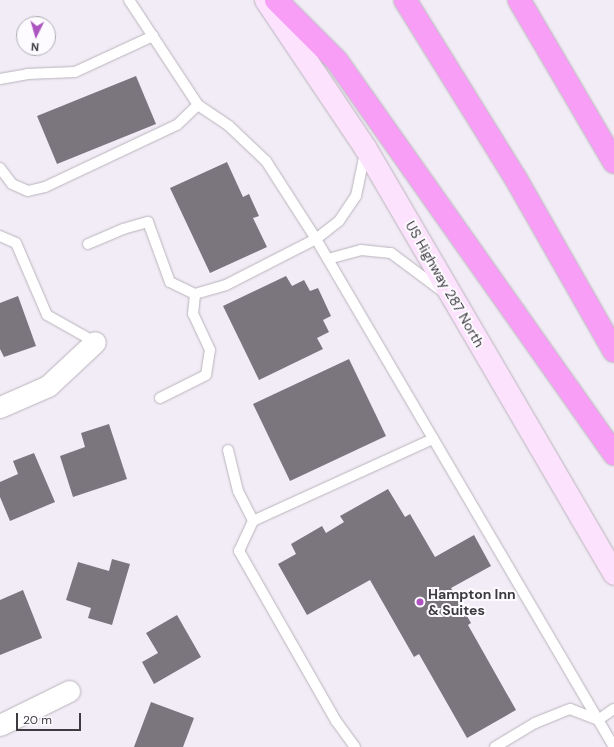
<!DOCTYPE html>
<html>
<head>
<meta charset="utf-8">
<style>
	body { margin:0 }
	#map { position:relative; width:614px; height:747px; overflow:hidden; background:#f2ecf6; font-family:"DM Sans",sans-serif }
	div>[style] { position:absolute }
	.building>* { inset:0; background:#7b767e }
	.roads { filter:drop-shadow(0 0 1px #b9b3bc) drop-shadow(0 0 1px #b9b3bc) }
	.service>* { height:10px; margin:-5px; padding:0 5px; transform-origin:5px; border-radius:5px; background:#fff }
	.minor>* { height:21px; margin:-10.5px; padding:0 10.5px; transform-origin:10.5px; border-radius:10.5px; background:#fff }
	.secondary>* { height:22px; margin:-11px; padding:0 11px; transform-origin:11px; border-radius:11px; background:#fde2fd }
	.motorway>* { height:22px; margin:-11px; padding:0 11px; transform-origin:11px; border-radius:11px; background:#f99ef7 }
	.dots>* { width:11px; height:11px; translate:-50% -50%; box-sizing:border-box; border:2px solid #fdfbff; border-radius:50% }
	span { translate:-50% -50%; white-space:nowrap; text-align:center; line-height:1.15; -webkit-text-stroke:4px #fdfbff; paint-order:stroke }
	.street-label { font-size:14px; color:#3d3b3f }
	.poi-label { font-size:14px; color:#3d3b3f; font-weight:700 }
	.left { translate:0 -50%; text-align:left }
	.north { position:absolute; left:16px; top:16px; width:40px; height:40px; box-sizing:border-box; background:#fdfbff; border:1px solid #b0aeb2; border-radius:50%; rotate:185deg; font-size:11px; font-weight:700; line-height:16px; text-align:center; color:#3d3b3f }
	.north::after { content:''; display:block; margin:auto; width:14px; height:18px; background:#ad54c1; clip-path:polygon(50% 0,100% 100%,50% 72%,0 100%) }
	.scale { position:absolute; left:16px; top:713px; width:65px; height:18px; box-sizing:border-box; border:2px solid #3d3b3f; border-top:0; padding-left:5px; font-size:12px; line-height:14px; white-space:nowrap; color:#3d3b3f; -webkit-text-stroke:3px #fdfbff; paint-order:stroke }
</style>
</head>
<body>
<div id="map">
	<div class="building">
		<div style="clip-path:polygon(136px 76px,156px 124px,57px 164px,37px 116px)"></div>
		<div style="clip-path:polygon(227px 162px,243px 197px,249px 194px,259px 216px,253px 218px,267px 247px,210px 273px,170px 188px)"></div>
		<div style="clip-path:polygon(286px 276px,292px 286px,304px 280px,310px 291px,318px 288px,331px 316px,323px 320px,329px 332px,317px 338px,323px 349px,259px 380px,223px 306px)"></div>
		<div style="clip-path:polygon(18px 296px,36px 346px,4px 357px,0 349px,0 303px)"></div>
		<div style="clip-path:polygon(349px 359px,386px 436px,290px 481px,253px 404px)"></div>
		<div style="clip-path:polygon(109px 424px,127px 479px,73px 497px,60px 456px,85px 447px,81px 433px)"></div>
		<div style="clip-path:polygon(34px 453px,55px 502px,10px 521px,0 497px,0 482px,18px 474px,13px 461px)"></div>
		<div style="clip-path:polygon(388px 489px,405px 517px,410px 514px,435px 557px,474px 535px,491px 566px,451px 588px,471px 623px,468px 625px,516px 710px,467px 738px,419px 654px,414px 657px,370px 580px,307px 615px,278px 564px,296px 554px,291px 544px,322px 526px,326px 533px,344px 522px,340px 516px)"></div>
		<div style="clip-path:polygon(112px 559px,130px 564px,112px 625px,88px 618px,91px 608px,66px 600px,78px 562px,109px 571px)"></div>
		<div style="clip-path:polygon(23px 590px,42px 638px,0 655px,0 600px)"></div>
		<div style="clip-path:polygon(177px 615px,201px 657px,154px 684px,142px 662px,158px 653px,146px 633px)"></div>
		<div style="clip-path:polygon(151px 702px,194px 718px,183px 747px,134px 747px)"></div>
	</div>
	<div class="roads">
		<div class="service">
			<div style="left:129px;top:0;width:126px;rotate:56.7deg"></div>
			<div style="left:198px;top:105px;width:37px;rotate:34deg"></div>
			<div style="left:229px;top:126px;width:51px;rotate:43.4deg"></div>
			<div style="left:266px;top:161px;width:93px;rotate:57.3deg"></div>
			<div style="left:316px;top:239px;width:589px;rotate:59.6deg"></div>
			<div style="left:0;top:79px;width:27px;rotate:-10deg"></div>
			<div style="left:27px;top:74px;width:48px;rotate:-2.4deg"></div>
			<div style="left:75px;top:72px;width:86px;rotate:-24.8deg"></div>
			<div style="left:0;top:168px;width:20px;rotate:53deg"></div>
			<div style="left:12px;top:184px;width:17px;rotate:24deg"></div>
			<div style="left:28px;top:191px;width:17px;rotate:-13deg"></div>
			<div style="left:45px;top:187px;width:146px;rotate:-25.2deg"></div>
			<div style="left:177px;top:125px;width:29px;rotate:-44deg"></div>
			<div style="left:0;top:236px;width:17px;rotate:24deg"></div>
			<div style="left:16px;top:243px;width:78px;rotate:66.7deg"></div>
			<div style="left:47px;top:315px;width:55px;rotate:29.4deg"></div>
			<div style="left:88px;top:244px;width:38px;rotate:-23deg"></div>
			<div style="left:123px;top:229px;width:26px;rotate:-16deg"></div>
			<div style="left:148px;top:222px;width:64px;rotate:69.9deg"></div>
			<div style="left:170px;top:282px;width:28px;rotate:26deg"></div>
			<div style="left:328px;top:259px;width:34px;rotate:-15deg"></div>
			<div style="left:361px;top:250px;width:30px;rotate:6deg"></div>
			<div style="left:391px;top:253px;width:64px;rotate:36.7deg"></div>
			<div style="left:160px;top:398px;width:51px;rotate:-26.6deg"></div>
			<div style="left:206px;top:375px;width:25px;rotate:-81deg"></div>
			<div style="left:210px;top:350px;width:40px;rotate:-115deg"></div>
			<div style="left:193px;top:314px;width:20px;rotate:-84deg"></div>
			<div style="left:195px;top:294px;width:32px;rotate:-16deg"></div>
			<div style="left:226px;top:285px;width:101px;rotate:-27.1deg"></div>
			<div style="left:316px;top:239px;width:29px;rotate:-38deg"></div>
			<div style="left:339px;top:221px;width:30px;rotate:-56deg"></div>
			<div style="left:356px;top:196px;width:44px;rotate:-78.2deg"></div>
			<div style="left:228px;top:450px;width:42px;rotate:76.3deg"></div>
			<div style="left:238px;top:491px;width:34px;rotate:63deg"></div>
			<div style="left:355px;top:747px;width:32px;rotate:-126deg"></div>
			<div style="left:336px;top:721px;width:196px;rotate:-119.7deg"></div>
			<div style="left:239px;top:551px;width:33px;rotate:-65deg"></div>
			<div style="left:253px;top:521px;width:198px;rotate:-24.5deg"></div>
			<div style="left:495px;top:747px;width:47px;rotate:-31deg"></div>
			<div style="left:535px;top:723px;width:38px;rotate:-22deg"></div>
			<div style="left:570px;top:709px;width:30px;rotate:21deg"></div>
			<div style="left:598px;top:720px;width:19px;rotate:-35deg"></div>
		</div>
		<div class="minor">
			<div style="left:0;top:407px;width:52px;rotate:-23.6deg"></div>
			<div style="left:48px;top:386px;width:64px;rotate:-43.1deg"></div>
			<div style="left:0;top:725px;width:77px;rotate:-26.2deg"></div>
		</div>
		<div class="secondary">
			<div style="left:266px;top:0;width:179px;rotate:56.1deg"></div>
			<div style="left:366px;top:149px;width:492px;rotate:59.7deg"></div>
		</div>
		<div class="motorway">
			<div style="left:276px;top:0;width:86px;rotate:45deg"></div>
			<div style="left:337px;top:61px;width:481px;rotate:54.8deg"></div>
			<div style="left:405px;top:0;width:211px;rotate:58.2deg"></div>
			<div style="left:516px;top:179px;width:198px;rotate:60.3deg"></div>
			<div style="left:519px;top:0;width:188px;rotate:59.6deg"></div>
		</div>
	</div>
	<div class="dots">
		<div style="left:420px;top:602px;background:#ad54c1"></div>
	</div>
	<div class="street-label">
		<span style="left:445px;top:284px;rotate:60deg">US Highway 287 North</span>
	</div>
	<div class="poi-label">
		<span class="left" style="left:428px;top:602px">Hampton Inn<br>&amp; Suites</span>
	</div>
	<div class="north">N</div>
	<div class="scale">20 m</div>
</div>
</body>
</html>
